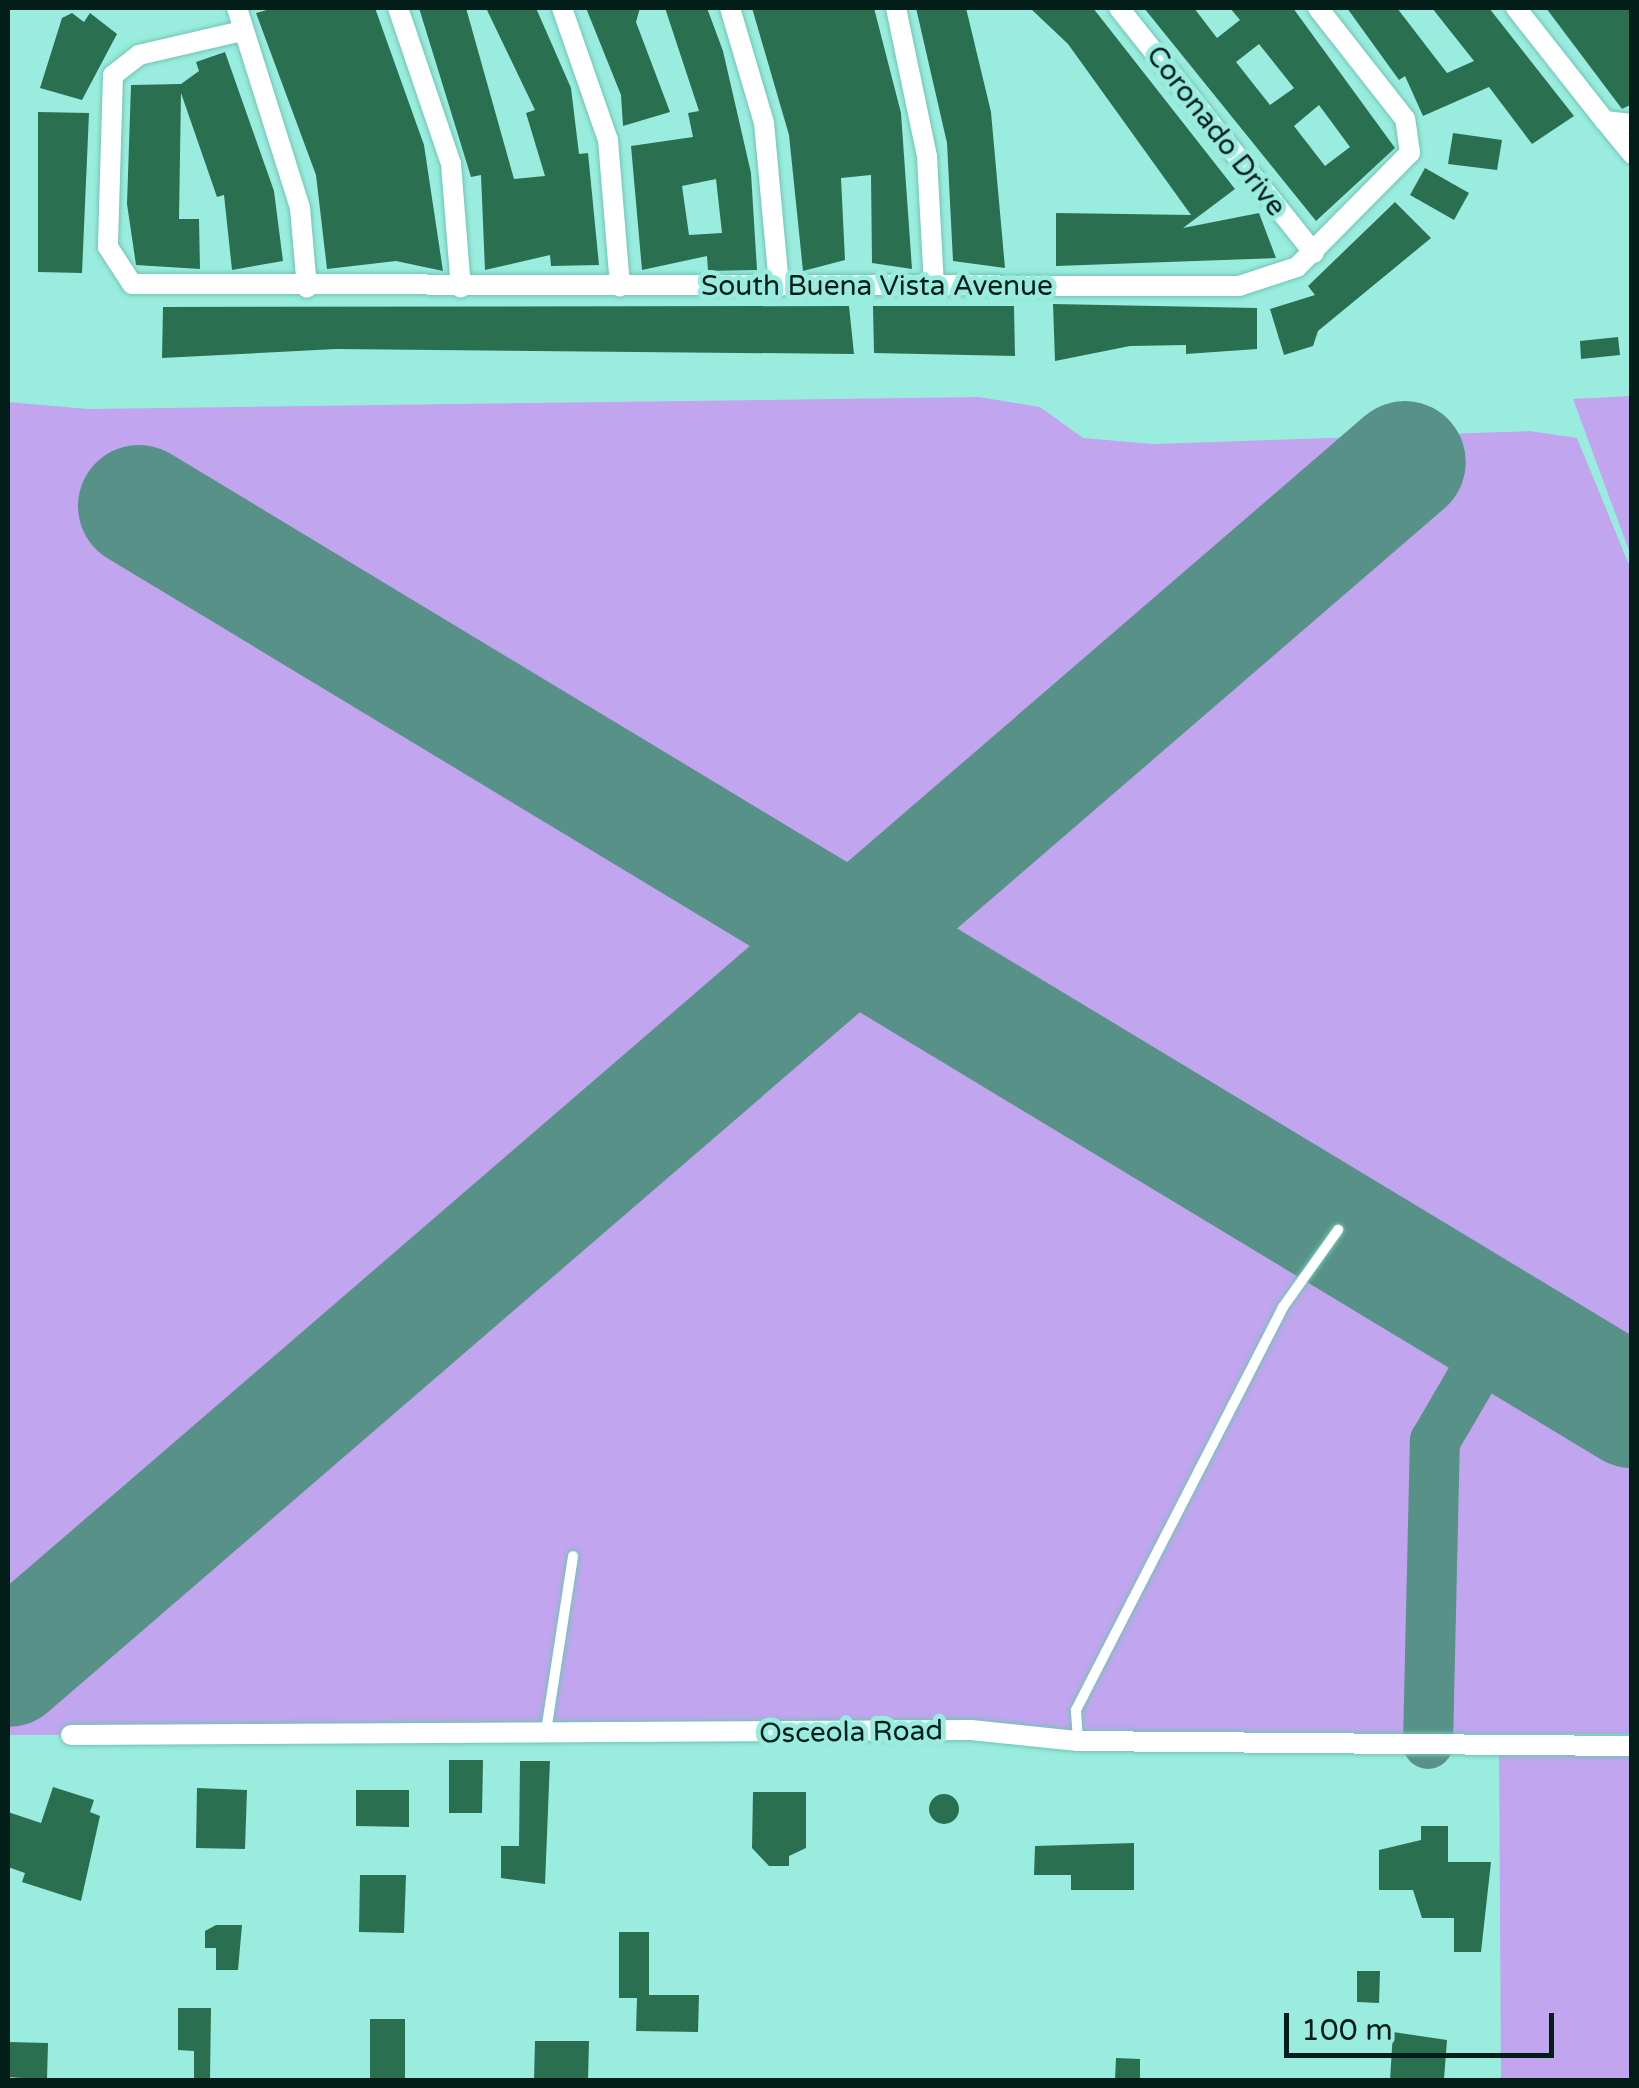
<!DOCTYPE html>
<html>
<head>
<meta charset="utf-8">
<style>
	body { margin:0 }
	#map { position:relative; width:1639px; height:2088px; overflow:hidden; background:#9aedde; font-family:"Varela Round",sans-serif }
	div>[style] { position:absolute }
	.green>* { inset:0; background:#c1a5ef }
	.taxiway>* { height:50px; margin:-25px; padding:0 25px; transform-origin:25px; border-radius:25px; background:#589187 }
	.runway>* { height:122px; margin:-61px; padding:0 61px; transform-origin:61px; border-radius:61px; background:#589187 }
	.building>* { inset:0; background:#2b6f51 }
	.round { border-radius:50% }
	.roads { filter:drop-shadow(0 0 2px #71c4b6) drop-shadow(0 0 2px #71c4b6) }
	.service>* { height:10px; margin:-5px; padding:0 5px; transform-origin:5px; border-radius:5px; background:#fff }
	.minor>* { height:20px; margin:-10px; padding:0 10px; transform-origin:10px; border-radius:10px; background:#fff }
	span { translate:-50% -50%; white-space:nowrap; text-align:center; line-height:1.15; -webkit-text-stroke:10px #9aedde; paint-order:stroke }
	.street-label { font-size:28px; color:#031d19 }
	.frame { position:absolute; inset:0; border:10px solid #031d19; pointer-events:none }
	.scale { position:absolute; left:1284px; top:2013px; width:270px; height:45px; box-sizing:border-box; border:5px solid #031d19; border-top:0; padding-left:12px; font-size:30px; line-height:35px; white-space:nowrap; color:#031d19; -webkit-text-stroke:8px #9aedde; paint-order:stroke }
</style>
</head>
<body>
<div id="map">
	<div class="green">
		<div style="clip-path:polygon(1631px 396px,1632px 396px,1631px 556px,1573px 399px)"></div>
		<div style="clip-path:polygon(979px 397px,1040px 407px,1083px 438px,1153px 444px,1530px 431px,1577px 438px,1632px 572px,1631px 1734px,8px 1735px,8px 402px,88px 409px)"></div>
		<div style="clip-path:polygon(1631px 1749px,1631px 2080px,1501px 2080px,1499px 1750px)"></div>
	</div>
	<div class="taxiway">
		<div style="left:1428px;top:1744px;width:303px;rotate:-88.7deg"></div>
		<div style="left:1435px;top:1441px;width:131px;rotate:-59.7deg"></div>
	</div>
	<div class="runway">
		<div style="left:139px;top:506px;width:1744px;rotate:31.11deg"></div>
		<div style="left:8px;top:1666px;width:1844px;rotate:-40.76deg"></div>
	</div>
	<div class="building">
		<div style="clip-path:polygon(274px 8px,375px 8px,424px 145px,443px 271px,396px 261px,327px 269px,316px 175px,256px 13px)"></div>
		<div style="clip-path:polygon(419px 8px,466px 8px,514px 179px,545px 176px,526px 113px,535px 110px,486px 8px,536px 8px,571px 88px,579px 154px,588px 153px,599px 265px,551px 266px,550px 255px,485px 270px,481px 175px,471px 177px)"></div>
		<div style="clip-path:polygon(586px 8px,640px 8px,636px 22px,670px 112px,623px 126px,621px 95px)"></div>
		<div style="clip-path:polygon(evenodd,665px 8px,707px 8px,723px 51px,751px 173px,757px 270px,708px 271px,707px 256px,642px 270px,631px 146px,693px 137px,688px 113px,699px 111px,665px 8px,716px 179px,722px 233px,689px 235px,682px 186px,716px 179px)"></div>
		<div style="clip-path:polygon(752px 8px,874px 8px,901px 113px,912px 269px,872px 263px,871px 175px,841px 178px,845px 260px,803px 271px,789px 135px)"></div>
		<div style="clip-path:polygon(916px 8px,966px 8px,991px 112px,1005px 268px,953px 261px,947px 143px)"></div>
		<div style="clip-path:polygon(1030px 8px,1093px 8px,1235px 189px,1183px 228px,1259px 213px,1276px 258px,1056px 266px,1056px 213px,1191px 215px,1068px 44px)"></div>
		<div style="clip-path:polygon(evenodd,1144px 8px,1194px 8px,1217px 38px,1240px 20px,1230px 8px,1293px 8px,1395px 148px,1316px 221px,1144px 8px,1259px 44px,1294px 88px,1270px 105px,1236px 62px,1259px 44px,1144px 8px,1319px 105px,1350px 147px,1325px 166px,1294px 126px,1319px 105px)"></div>
		<div style="clip-path:polygon(1347px 8px,1397px 8px,1447px 73px,1474px 61px,1432px 8px,1489px 8px,1574px 116px,1532px 144px,1489px 87px,1423px 116px,1405px 76px,1399px 80px)"></div>
		<div style="clip-path:polygon(1546px 8px,1632px 8px,1632px 104px,1622px 109px)"></div>
		<div style="clip-path:polygon(72px 13px,84px 22px,90px 13px,117px 34px,82px 100px,40px 88px,62px 18px)"></div>
		<div style="clip-path:polygon(225px 52px,274px 191px,283px 261px,232px 270px,224px 195px,217px 197px,181px 93px,179px 219px,199px 219px,200px 269px,136px 265px,127px 204px,131px 85px,181px 84px,199px 71px,196px 62px)"></div>
		<div style="clip-path:polygon(38px 112px,89px 113px,82px 273px,38px 272px)"></div>
		<div style="clip-path:polygon(1453px 133px,1502px 140px,1497px 170px,1448px 164px)"></div>
		<div style="clip-path:polygon(1425px 168px,1469px 193px,1454px 220px,1410px 195px)"></div>
		<div style="clip-path:polygon(1395px 202px,1431px 238px,1318px 331px,1313px 346px,1284px 355px,1270px 309px,1315px 295px,1308px 286px)"></div>
		<div style="clip-path:polygon(1053px 304px,1257px 308px,1257px 349px,1186px 354px,1186px 345px,1130px 346px,1055px 361px)"></div>
		<div style="clip-path:polygon(849px 306px,854px 354px,336px 349px,162px 358px,163px 307px)"></div>
		<div style="clip-path:polygon(873px 306px,1014px 306px,1015px 356px,874px 353px)"></div>
		<div style="clip-path:polygon(1618px 337px,1620px 355px,1581px 359px,1580px 341px)"></div>
		<div style="clip-path:polygon(449px 1760px,483px 1760px,482px 1813px,449px 1813px)"></div>
		<div style="clip-path:polygon(520px 1761px,550px 1761px,545px 1884px,501px 1878px,501px 1846px,519px 1846px)"></div>
		<div style="clip-path:polygon(53px 1787px,94px 1800px,90px 1812px,100px 1816px,81px 1901px,22px 1882px,25px 1873px,8px 1867px,8px 1812px,41px 1823px)"></div>
		<div style="clip-path:polygon(197px 1788px,247px 1790px,245px 1849px,196px 1848px)"></div>
		<div style="clip-path:polygon(356px 1790px,409px 1790px,409px 1827px,356px 1826px)"></div>
		<div style="clip-path:polygon(753px 1792px,806px 1792px,806px 1848px,789px 1856px,789px 1866px,769px 1866px,752px 1848px)"></div>
		<div class="round" style="left:929px;top:1794px;width:30px;height:30px"></div>
		<div style="clip-path:polygon(1421px 1826px,1448px 1826px,1448px 1862px,1491px 1862px,1481px 1952px,1454px 1952px,1454px 1918px,1422px 1918px,1413px 1890px,1379px 1890px,1379px 1850px,1421px 1840px)"></div>
		<div style="clip-path:polygon(1134px 1843px,1134px 1890px,1071px 1890px,1071px 1875px,1034px 1875px,1035px 1846px)"></div>
		<div style="clip-path:polygon(360px 1875px,406px 1875px,404px 1933px,359px 1932px)"></div>
		<div style="clip-path:polygon(216px 1925px,242px 1925px,238px 1970px,216px 1970px,216px 1948px,205px 1948px,205px 1931px)"></div>
		<div style="clip-path:polygon(619px 1932px,649px 1932px,649px 1995px,699px 1995px,698px 2032px,636px 2031px,637px 1998px,619px 1998px)"></div>
		<div style="clip-path:polygon(1357px 1971px,1380px 1971px,1379px 2003px,1357px 2002px)"></div>
		<div style="clip-path:polygon(178px 2008px,211px 2008px,210px 2080px,194px 2080px,194px 2051px,178px 2050px)"></div>
		<div style="clip-path:polygon(370px 2019px,405px 2019px,405px 2080px,370px 2080px)"></div>
		<div style="clip-path:polygon(1393px 2032px,1447px 2040px,1444px 2079px,1390px 2080px)"></div>
		<div style="clip-path:polygon(535px 2041px,589px 2041px,588px 2080px,534px 2080px)"></div>
		<div style="clip-path:polygon(8px 2042px,48px 2043px,47px 2080px,8px 2077px)"></div>
		<div style="clip-path:polygon(1116px 2058px,1140px 2059px,1140px 2080px,1115px 2080px)"></div>
	</div>
	<div class="roads">
		<div class="service">
			<div style="left:546px;top:1731px;width:177px;rotate:-81.2deg"></div>
			<div style="left:1078px;top:1740px;width:30px;rotate:-94deg"></div>
			<div style="left:1076px;top:1710px;width:453px;rotate:-62.8deg"></div>
			<div style="left:1283px;top:1307px;width:95px;rotate:-54.5deg"></div>
		</div>
		<div class="minor">
			<div style="left:237px;top:8px;width:210px;rotate:72.5deg"></div>
			<div style="left:300px;top:208px;width:80px;rotate:85deg"></div>
			<div style="left:398px;top:8px;width:165px;rotate:71.2deg"></div>
			<div style="left:451px;top:164px;width:124px;rotate:85.4deg"></div>
			<div style="left:562px;top:8px;width:140px;rotate:70.8deg"></div>
			<div style="left:608px;top:140px;width:147px;rotate:85.3deg"></div>
			<div style="left:730px;top:8px;width:120px;rotate:73.5deg"></div>
			<div style="left:764px;top:123px;width:164px;rotate:84.7deg"></div>
			<div style="left:896px;top:8px;width:152px;rotate:78.2deg"></div>
			<div style="left:927px;top:157px;width:129px;rotate:86.9deg"></div>
			<div style="left:1119px;top:8px;width:313px;rotate:51.5deg"></div>
			<div style="left:1516px;top:8px;width:144px;rotate:51.8deg"></div>
			<div style="left:1605px;top:121px;width:27px;rotate:6deg"></div>
			<div style="left:242px;top:31px;width:106px;rotate:166.9deg"></div>
			<div style="left:139px;top:55px;width:33px;rotate:142deg"></div>
			<div style="left:113px;top:75px;width:172px;rotate:91.7deg"></div>
			<div style="left:108px;top:247px;width:44px;rotate:57deg"></div>
			<div style="left:132px;top:284px;width:1107px;rotate:0.1deg"></div>
			<div style="left:1239px;top:286px;width:61px;rotate:-18.1deg"></div>
			<div style="left:1297px;top:267px;width:161px;rotate:-45.3deg"></div>
			<div style="left:1410px;top:153px;width:34px;rotate:-98deg"></div>
			<div style="left:1405px;top:119px;width:141px;rotate:-128.1deg"></div>
			<div style="left:1606px;top:122px;width:41px;rotate:50.9deg"></div>
			<div style="left:71px;top:1735px;width:900px;rotate:-0.32deg"></div>
			<div style="left:971px;top:1730px;width:108px;rotate:5.9deg"></div>
			<div style="left:1078px;top:1741px;width:554px;rotate:0.52deg"></div>
		</div>
	</div>
	<div class="street-label">
		<span style="left:1216px;top:131px;rotate:52deg">Coronado Drive</span>
		<span style="left:877px;top:286px">South Buena Vista Avenue</span>
		<span style="left:851px;top:1732px;rotate:-1deg">Osceola Road</span>
	</div>
	<div class="frame"></div>
	<div class="scale">100 m</div>
</div>
</body>
</html>
